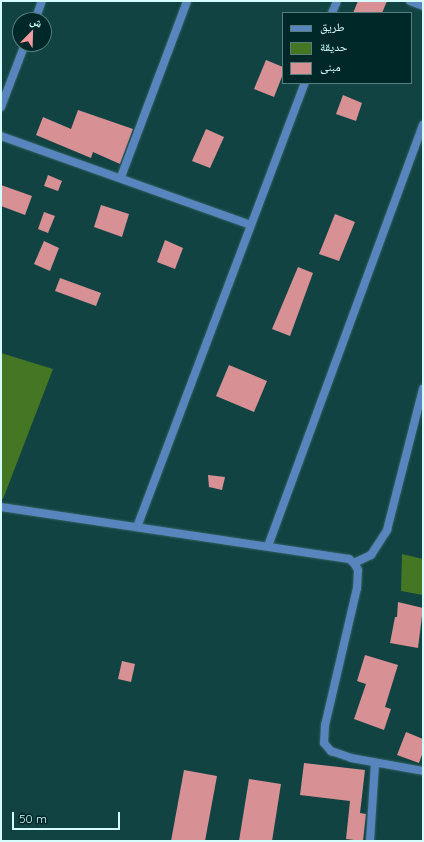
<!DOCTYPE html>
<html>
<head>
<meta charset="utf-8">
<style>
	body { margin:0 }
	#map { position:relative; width:424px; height:842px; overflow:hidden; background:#124343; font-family:Quicksand,"Noto Naskh Arabic",sans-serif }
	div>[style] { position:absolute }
	.green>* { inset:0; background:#447623 }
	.building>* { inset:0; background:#d79195 }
	.roads { filter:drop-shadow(0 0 1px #316161) drop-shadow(0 0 1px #316161) }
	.street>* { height:8px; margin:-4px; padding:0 4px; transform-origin:4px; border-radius:4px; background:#5985be }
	span { translate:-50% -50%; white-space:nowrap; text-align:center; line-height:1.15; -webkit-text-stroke:4px #002829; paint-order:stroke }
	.frame { position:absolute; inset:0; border:2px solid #d4fefd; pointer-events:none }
	.legend { position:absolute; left:282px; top:12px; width:130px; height:72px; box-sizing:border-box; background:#002829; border:1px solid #557e7e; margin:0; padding:5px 7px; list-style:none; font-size:12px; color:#d4fefd }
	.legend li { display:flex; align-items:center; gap:8px; height:20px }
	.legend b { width:20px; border:1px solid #557e7e }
	.north { position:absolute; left:12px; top:12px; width:40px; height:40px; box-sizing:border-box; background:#002829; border:1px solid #557e7e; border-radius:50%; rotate:23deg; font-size:11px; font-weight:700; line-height:16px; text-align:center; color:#d4fefd }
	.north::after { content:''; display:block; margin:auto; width:14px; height:18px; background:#f49aa1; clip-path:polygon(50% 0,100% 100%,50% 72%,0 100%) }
	.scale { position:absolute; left:12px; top:812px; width:108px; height:18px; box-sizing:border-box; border:2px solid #d4fefd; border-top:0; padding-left:5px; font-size:12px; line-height:14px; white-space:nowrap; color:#d4fefd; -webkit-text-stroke:3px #002829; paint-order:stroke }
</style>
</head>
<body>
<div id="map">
	<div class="green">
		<div style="clip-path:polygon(1px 353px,53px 369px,3px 499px,1px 499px)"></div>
		<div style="clip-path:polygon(402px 554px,423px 559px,423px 595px,401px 591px)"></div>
	</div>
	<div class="building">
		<div style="clip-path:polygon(358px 1px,387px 1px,382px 13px,353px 13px)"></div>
		<div style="clip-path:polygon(266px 60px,283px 67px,283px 74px,274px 97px,254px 89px)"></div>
		<div style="clip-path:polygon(343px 95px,362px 103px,356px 121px,336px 114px)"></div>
		<div style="clip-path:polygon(78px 110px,133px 129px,120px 164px,93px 152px,91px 158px,36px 135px,43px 117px,71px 129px)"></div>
		<div style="clip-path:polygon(206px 129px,224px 137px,210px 168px,192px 161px)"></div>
		<div style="clip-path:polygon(48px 175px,62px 181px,58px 191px,44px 186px)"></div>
		<div style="clip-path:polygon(1px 185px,32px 196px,25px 215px,1px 206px)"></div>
		<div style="clip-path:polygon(101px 205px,129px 214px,122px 237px,94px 227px)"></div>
		<div style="clip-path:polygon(44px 212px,55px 216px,48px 233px,38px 229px)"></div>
		<div style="clip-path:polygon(335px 214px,355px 222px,339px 261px,319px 254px)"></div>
		<div style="clip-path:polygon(165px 240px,183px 248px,175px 269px,157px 262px)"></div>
		<div style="clip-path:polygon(44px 241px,59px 248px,50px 271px,34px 264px)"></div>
		<div style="clip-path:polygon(298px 267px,313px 273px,290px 336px,272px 329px)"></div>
		<div style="clip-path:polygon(60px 278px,101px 293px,96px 306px,55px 291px)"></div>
		<div style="clip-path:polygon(229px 365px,267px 381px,254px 412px,216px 396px)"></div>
		<div style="clip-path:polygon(208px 475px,225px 477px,222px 490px,209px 487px)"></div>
		<div style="clip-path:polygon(398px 602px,423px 608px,418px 648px,390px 643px,395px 617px,397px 617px)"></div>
		<div style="clip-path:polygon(365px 655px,398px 665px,385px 707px,391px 709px,384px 730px,354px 719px,366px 684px,357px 681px)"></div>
		<div style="clip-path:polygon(122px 661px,135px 664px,131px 682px,118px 679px)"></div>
		<div style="clip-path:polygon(406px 732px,423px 739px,423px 752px,419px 763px,397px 755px)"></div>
		<div style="clip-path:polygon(304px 763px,365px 770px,360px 813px,366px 814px,363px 841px,346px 839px,350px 801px,300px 795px)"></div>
		<div style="clip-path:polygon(184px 770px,217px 776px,205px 841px,171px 841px)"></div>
		<div style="clip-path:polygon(249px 779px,281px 784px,272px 841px,239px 841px)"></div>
	</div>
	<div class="roads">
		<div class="street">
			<div style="left:410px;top:1px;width:14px;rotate:21deg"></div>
			<div style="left:332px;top:13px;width:13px;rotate:-67deg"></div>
			<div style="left:35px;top:20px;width:20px;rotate:-70deg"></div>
			<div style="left:1px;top:107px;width:67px;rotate:-69.1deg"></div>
			<div style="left:1px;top:136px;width:265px;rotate:19.6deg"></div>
			<div style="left:121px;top:177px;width:188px;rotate:-69.4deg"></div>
			<div style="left:1px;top:507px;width:352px;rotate:8.5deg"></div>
			<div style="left:349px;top:559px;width:6px;rotate:39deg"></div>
			<div style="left:354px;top:563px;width:8px;rotate:60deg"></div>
			<div style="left:358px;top:570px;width:18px;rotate:93deg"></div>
			<div style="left:357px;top:588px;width:141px;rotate:103.1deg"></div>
			<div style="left:325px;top:725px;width:18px;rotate:93deg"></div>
			<div style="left:324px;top:743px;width:11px;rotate:49deg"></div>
			<div style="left:331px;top:751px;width:21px;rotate:19deg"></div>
			<div style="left:351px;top:758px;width:73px;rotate:10.2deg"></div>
			<div style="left:137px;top:527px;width:475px;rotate:-69.3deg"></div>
			<div style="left:268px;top:546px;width:449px;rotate:-69.8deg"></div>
			<div style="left:354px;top:563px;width:19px;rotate:-25deg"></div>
			<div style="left:371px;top:555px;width:30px;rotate:-57deg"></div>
			<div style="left:387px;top:530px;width:146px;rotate:-75.7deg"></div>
			<div style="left:370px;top:841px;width:78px;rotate:-86.3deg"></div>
		</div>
	</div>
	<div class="frame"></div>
	<ul class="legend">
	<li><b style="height:5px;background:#5985be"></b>طريق</li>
	<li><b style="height:11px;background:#447623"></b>حديقة</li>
	<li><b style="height:11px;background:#d79195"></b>مبنى</li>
	</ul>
	<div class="north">ش</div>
	<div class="scale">50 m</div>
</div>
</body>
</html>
